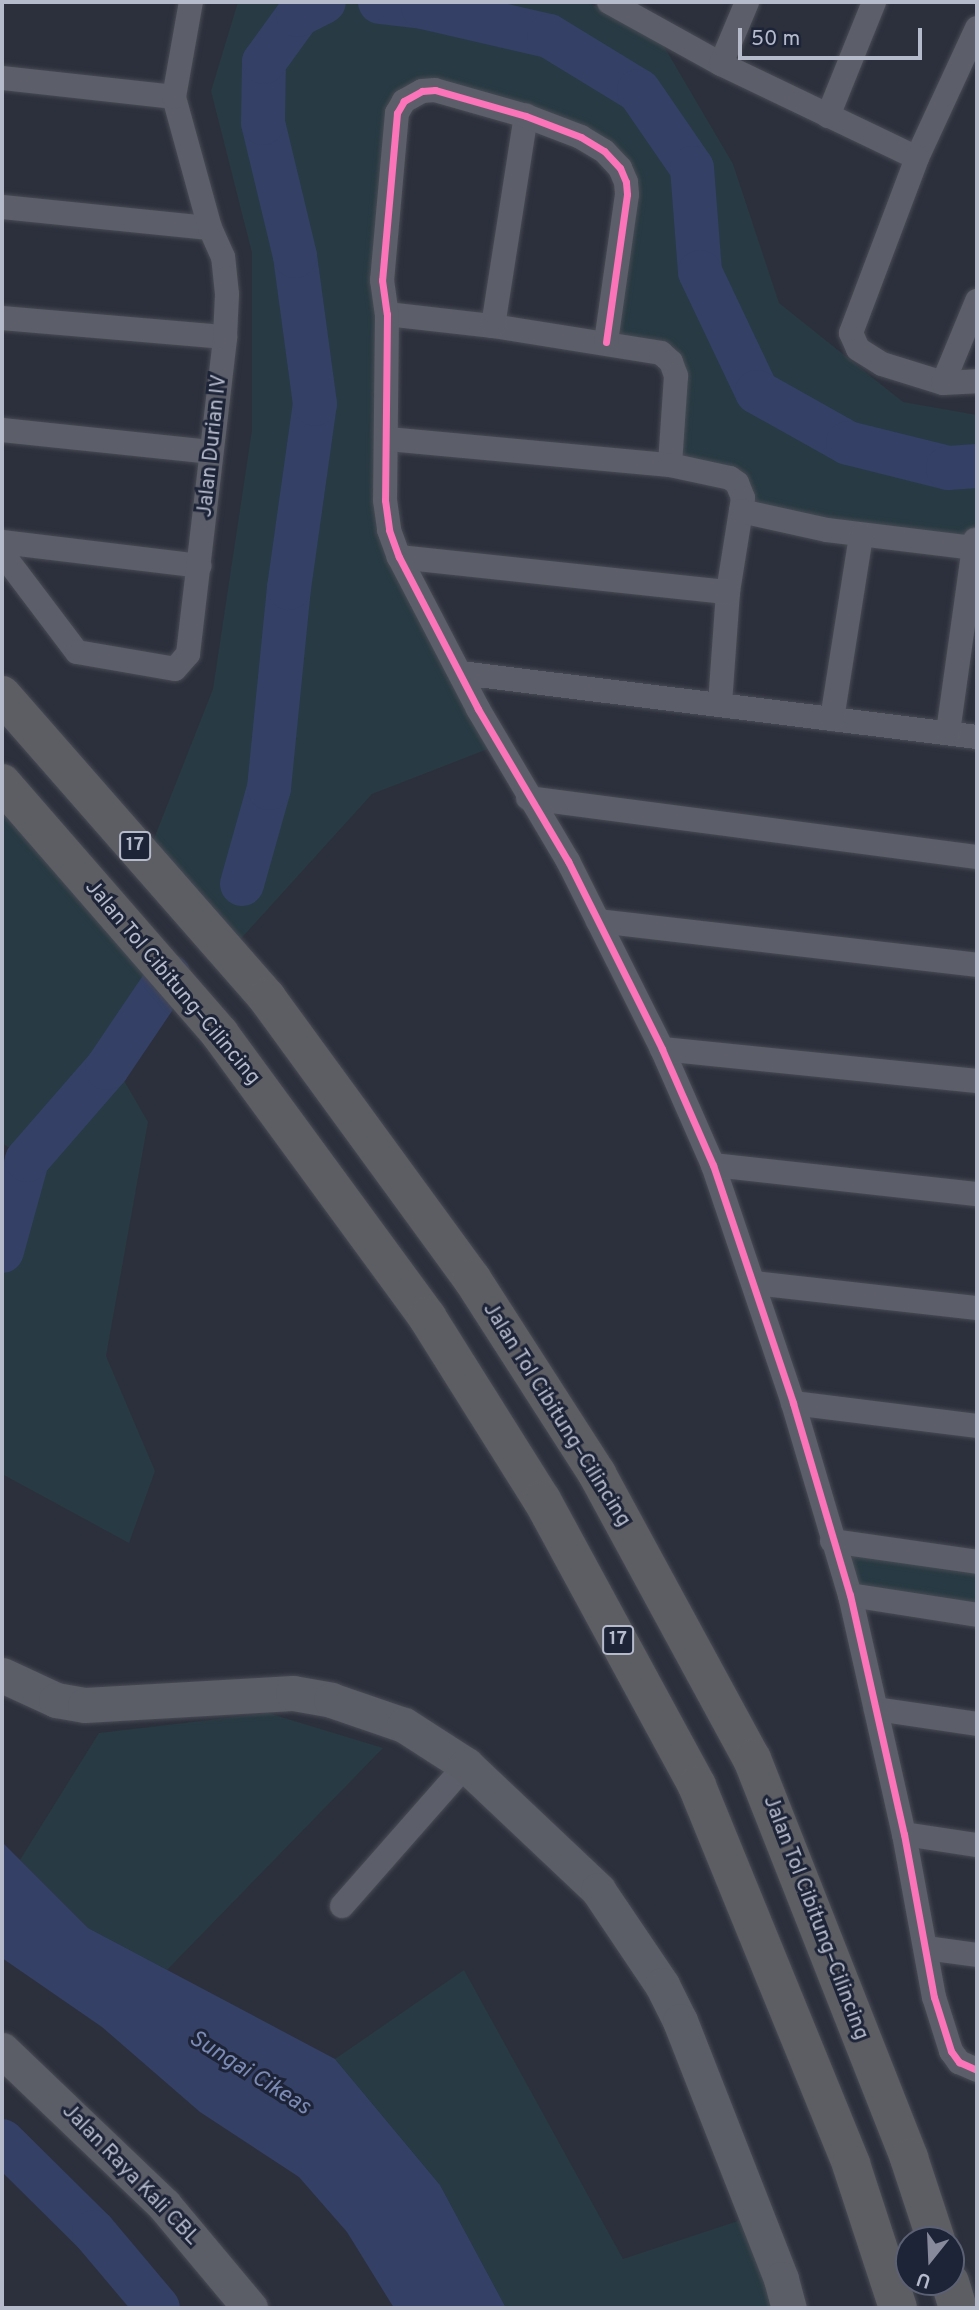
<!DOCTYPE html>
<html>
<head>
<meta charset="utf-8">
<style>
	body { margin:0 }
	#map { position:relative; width:979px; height:2310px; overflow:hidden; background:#2c303c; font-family:Overpass,sans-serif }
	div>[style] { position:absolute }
	.green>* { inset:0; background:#283a43 }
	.water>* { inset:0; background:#344065 }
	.river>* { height:44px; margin:-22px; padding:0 22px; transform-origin:22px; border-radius:22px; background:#344065 }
	.roads { filter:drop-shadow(0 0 2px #484b54) drop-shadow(0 0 2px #484b54) }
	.street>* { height:24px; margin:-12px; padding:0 12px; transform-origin:12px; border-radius:12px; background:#5c5f69 }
	.secondary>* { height:35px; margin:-17.5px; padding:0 17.5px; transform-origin:17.5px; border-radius:17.5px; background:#5b5d67 }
	.highway>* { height:38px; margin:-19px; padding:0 19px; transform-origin:19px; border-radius:19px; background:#5d5e63 }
	.cycleway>* { height:7px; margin:-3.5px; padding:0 3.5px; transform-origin:3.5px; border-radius:3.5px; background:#fb73b8 }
	span { translate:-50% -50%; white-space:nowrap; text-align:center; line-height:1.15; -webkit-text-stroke:6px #1e2438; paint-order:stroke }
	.shield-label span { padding:2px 5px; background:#1e2438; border:2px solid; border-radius:5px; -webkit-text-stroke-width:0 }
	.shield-label { font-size:19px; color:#b6bbcc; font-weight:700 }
	.street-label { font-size:21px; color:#b6bbcc }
	.water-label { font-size:23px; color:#7c8bb5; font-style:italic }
	.frame { position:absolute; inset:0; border:4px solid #b6bbcc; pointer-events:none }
	.north { position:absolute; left:895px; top:2226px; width:70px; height:70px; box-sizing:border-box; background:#1e2438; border:2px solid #5b6073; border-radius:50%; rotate:198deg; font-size:19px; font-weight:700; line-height:28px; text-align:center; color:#b6bbcc }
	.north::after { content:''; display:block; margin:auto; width:24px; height:32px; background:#868a9a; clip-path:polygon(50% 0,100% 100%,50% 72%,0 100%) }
	.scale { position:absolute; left:738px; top:28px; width:184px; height:32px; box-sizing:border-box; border:4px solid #b6bbcc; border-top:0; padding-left:9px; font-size:21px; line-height:24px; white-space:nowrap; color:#b6bbcc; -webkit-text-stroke:5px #1e2438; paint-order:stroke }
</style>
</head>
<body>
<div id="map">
	<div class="green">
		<div style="clip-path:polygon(238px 2px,587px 2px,659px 38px,733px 164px,779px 303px,903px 402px,977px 415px,977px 540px,741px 511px,741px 491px,670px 465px,674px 368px,606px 342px,626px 182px,604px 151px,435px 90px,397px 113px,385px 500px,493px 747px,372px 794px,228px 953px,146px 859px,213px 689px,252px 430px,252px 253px,211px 91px)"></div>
		<div style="clip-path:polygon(2px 786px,169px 976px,112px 1060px,148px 1122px,106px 1356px,155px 1471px,129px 1543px,2px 1474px,2px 1251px,27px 1160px,2px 1143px)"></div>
		<div style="clip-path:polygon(832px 1541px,977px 1562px,977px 1615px,850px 1595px)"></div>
		<div style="clip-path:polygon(268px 1713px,383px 1748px,167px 1970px,88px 1928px,20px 1860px,99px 1733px)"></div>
		<div style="clip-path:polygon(464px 1970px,623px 2259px,756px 2215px,789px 2308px,506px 2308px,440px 2185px,335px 2059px)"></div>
	</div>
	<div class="water">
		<div style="clip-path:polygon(2px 1842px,88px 1928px,335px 2059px,440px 2185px,506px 2308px,394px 2308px,347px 2232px,299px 2177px,200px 2112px,102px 2027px,2px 1958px)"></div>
	</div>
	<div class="river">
		<div style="left:380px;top:2px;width:43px;rotate:6.6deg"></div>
		<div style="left:423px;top:7px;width:129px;rotate:13deg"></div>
		<div style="left:549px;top:36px;width:105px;rotate:31.4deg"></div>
		<div style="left:639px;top:91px;width:93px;rotate:55.5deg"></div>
		<div style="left:692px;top:168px;width:104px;rotate:85.6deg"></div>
		<div style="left:700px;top:272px;width:133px;rotate:64.6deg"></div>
		<div style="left:757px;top:392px;width:104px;rotate:29.3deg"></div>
		<div style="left:848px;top:443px;width:103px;rotate:14deg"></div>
		<div style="left:948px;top:468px;width:29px;rotate:-4deg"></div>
		<div style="left:242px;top:884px;width:100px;rotate:-74.3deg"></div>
		<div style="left:269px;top:788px;width:201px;rotate:-84.3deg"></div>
		<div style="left:289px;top:588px;width:186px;rotate:-82deg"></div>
		<div style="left:315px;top:404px;width:149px;rotate:-97.7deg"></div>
		<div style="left:295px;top:256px;width:137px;rotate:-103.5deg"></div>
		<div style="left:263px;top:123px;width:61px;rotate:-89.1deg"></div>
		<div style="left:264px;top:62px;width:58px;rotate:-54.1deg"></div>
		<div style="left:298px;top:15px;width:29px;rotate:-27deg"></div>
		<div style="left:2px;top:1251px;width:94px;rotate:-74.6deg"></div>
		<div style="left:27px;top:1160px;width:122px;rotate:-49deg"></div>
		<div style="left:107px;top:1068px;width:111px;rotate:-56deg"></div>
		<div style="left:2px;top:2141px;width:129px;rotate:44.7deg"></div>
		<div style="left:94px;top:2232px;width:99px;rotate:49.9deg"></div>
	</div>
	<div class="roads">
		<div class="street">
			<div style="left:609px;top:2px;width:128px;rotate:29deg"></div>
			<div style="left:721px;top:64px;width:217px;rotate:25.6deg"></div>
			<div style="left:977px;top:28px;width:143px;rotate:114.8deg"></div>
			<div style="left:917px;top:158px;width:187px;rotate:110.7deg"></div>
			<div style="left:851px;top:333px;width:17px;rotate:66deg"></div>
			<div style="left:858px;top:349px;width:28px;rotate:32deg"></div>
			<div style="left:882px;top:364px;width:64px;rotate:17.3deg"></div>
			<div style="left:943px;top:383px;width:34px;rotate:-3deg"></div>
			<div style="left:721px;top:64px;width:67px;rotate:-67.2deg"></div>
			<div style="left:2px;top:78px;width:173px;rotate:6.3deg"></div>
			<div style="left:828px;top:116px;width:123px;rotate:-68deg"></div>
			<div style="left:2px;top:207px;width:209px;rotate:5.8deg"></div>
			<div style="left:387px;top:314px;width:107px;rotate:6.5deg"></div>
			<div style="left:493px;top:326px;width:170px;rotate:9.1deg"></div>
			<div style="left:661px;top:353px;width:13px;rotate:42deg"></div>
			<div style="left:671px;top:362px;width:15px;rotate:70deg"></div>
			<div style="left:676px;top:376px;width:89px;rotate:93.9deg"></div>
			<div style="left:2px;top:318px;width:224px;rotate:4.9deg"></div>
			<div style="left:493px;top:326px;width:213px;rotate:-81.1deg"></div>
			<div style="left:606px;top:342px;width:149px;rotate:-81.9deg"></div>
			<div style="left:627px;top:194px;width:12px;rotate:-95deg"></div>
			<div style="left:626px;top:182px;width:15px;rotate:-113deg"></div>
			<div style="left:620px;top:168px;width:23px;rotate:-133deg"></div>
			<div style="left:604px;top:151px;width:27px;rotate:-149deg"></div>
			<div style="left:581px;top:137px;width:59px;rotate:-159.1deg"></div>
			<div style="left:526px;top:116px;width:95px;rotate:-164.1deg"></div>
			<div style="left:435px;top:90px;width:13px;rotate:176deg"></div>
			<div style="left:422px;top:91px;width:21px;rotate:151deg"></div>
			<div style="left:404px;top:101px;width:14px;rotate:120deg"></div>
			<div style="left:397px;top:113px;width:168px;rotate:95.1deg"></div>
			<div style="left:382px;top:280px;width:34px;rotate:82deg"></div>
			<div style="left:387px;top:314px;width:186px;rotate:90.6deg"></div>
			<div style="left:385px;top:500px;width:30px;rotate:82deg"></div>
			<div style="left:389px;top:530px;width:29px;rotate:70deg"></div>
			<div style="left:399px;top:557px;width:171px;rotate:62.5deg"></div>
			<div style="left:478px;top:709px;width:177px;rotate:59.4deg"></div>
			<div style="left:568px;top:861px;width:210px;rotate:63.4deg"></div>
			<div style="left:662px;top:1049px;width:127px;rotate:66.3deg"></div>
			<div style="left:713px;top:1165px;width:251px;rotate:71.4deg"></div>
			<div style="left:793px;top:1403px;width:200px;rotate:73.5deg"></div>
			<div style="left:850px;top:1595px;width:245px;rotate:77.3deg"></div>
			<div style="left:904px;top:1834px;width:166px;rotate:79.6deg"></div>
			<div style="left:934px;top:1997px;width:57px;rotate:72.5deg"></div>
			<div style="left:951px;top:2051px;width:14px;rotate:54deg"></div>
			<div style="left:959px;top:2062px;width:20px;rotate:24deg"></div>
			<div style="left:943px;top:383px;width:89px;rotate:-67.5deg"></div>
			<div style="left:2px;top:430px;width:209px;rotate:6deg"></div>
			<div style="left:388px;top:439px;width:283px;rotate:5.3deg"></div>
			<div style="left:670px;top:465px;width:61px;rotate:12.2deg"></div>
			<div style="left:730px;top:478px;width:9px;rotate:36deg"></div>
			<div style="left:737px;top:483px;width:16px;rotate:68deg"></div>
			<div style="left:743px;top:498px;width:95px;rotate:99.1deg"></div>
			<div style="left:728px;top:592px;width:111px;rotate:94.1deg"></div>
			<div style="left:741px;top:511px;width:88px;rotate:12.5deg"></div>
			<div style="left:827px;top:530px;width:147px;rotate:7deg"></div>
			<div style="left:2px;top:542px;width:199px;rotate:6.9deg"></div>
			<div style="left:2px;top:553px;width:124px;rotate:52.9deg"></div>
			<div style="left:77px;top:652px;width:99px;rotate:9.8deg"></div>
			<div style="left:175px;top:669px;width:20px;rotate:-49deg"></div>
			<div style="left:188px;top:654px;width:319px;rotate:-83.3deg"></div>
			<div style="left:225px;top:337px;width:43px;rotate:-87.3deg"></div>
			<div style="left:227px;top:294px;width:37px;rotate:-96deg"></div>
			<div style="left:223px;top:257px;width:32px;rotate:-114deg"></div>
			<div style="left:210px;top:228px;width:136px;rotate:-105.4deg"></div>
			<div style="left:174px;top:97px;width:97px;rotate:-79.9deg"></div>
			<div style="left:399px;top:557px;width:331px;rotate:6.1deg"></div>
			<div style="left:461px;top:673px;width:520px;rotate:7.07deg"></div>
			<div style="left:832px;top:719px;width:186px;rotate:-81deg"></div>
			<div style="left:948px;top:732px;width:194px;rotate:-82deg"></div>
			<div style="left:528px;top:798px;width:453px;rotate:7.5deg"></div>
			<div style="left:598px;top:921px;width:382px;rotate:6.6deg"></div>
			<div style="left:662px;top:1049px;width:317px;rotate:5.8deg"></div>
			<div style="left:713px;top:1165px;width:266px;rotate:6.3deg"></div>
			<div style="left:754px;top:1283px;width:224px;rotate:6.4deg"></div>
			<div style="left:793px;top:1403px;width:185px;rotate:7.1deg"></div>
			<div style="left:832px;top:1541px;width:147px;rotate:8.2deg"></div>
			<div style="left:850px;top:1595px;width:129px;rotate:8.9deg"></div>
			<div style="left:876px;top:1709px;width:102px;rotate:8.4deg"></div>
			<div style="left:904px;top:1834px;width:74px;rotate:8.6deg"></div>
			<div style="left:342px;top:1906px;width:188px;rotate:-48.7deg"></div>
			<div style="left:926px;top:1948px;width:51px;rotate:7.8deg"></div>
		</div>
		<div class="secondary">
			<div style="left:2px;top:1675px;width:60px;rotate:24.8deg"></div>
			<div style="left:56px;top:1700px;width:29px;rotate:10deg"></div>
			<div style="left:85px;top:1705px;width:208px;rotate:-3.3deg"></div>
			<div style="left:293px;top:1693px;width:39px;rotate:10deg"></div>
			<div style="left:331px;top:1700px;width:77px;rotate:18.9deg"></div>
			<div style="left:404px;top:1725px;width:74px;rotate:32.8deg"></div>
			<div style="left:466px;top:1765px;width:182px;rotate:43.4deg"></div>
			<div style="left:598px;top:1890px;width:115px;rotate:56deg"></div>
			<div style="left:662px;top:1985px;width:40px;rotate:63.4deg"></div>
			<div style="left:680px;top:2021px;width:277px;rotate:68.6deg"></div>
			<div style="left:781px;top:2279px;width:30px;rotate:75deg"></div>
			<div style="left:2px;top:2050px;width:224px;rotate:43.7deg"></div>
			<div style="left:164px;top:2205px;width:134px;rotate:50.1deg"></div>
		</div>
		<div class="highway">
			<div style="left:2px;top:695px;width:403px;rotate:48.8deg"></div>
			<div style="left:267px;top:998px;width:348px;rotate:53.9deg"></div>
			<div style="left:472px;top:1279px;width:232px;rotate:57.3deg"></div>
			<div style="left:597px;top:1474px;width:324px;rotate:61.5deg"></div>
			<div style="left:752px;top:1759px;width:429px;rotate:68.5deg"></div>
			<div style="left:909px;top:2158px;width:86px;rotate:71.8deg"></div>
			<div style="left:2px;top:783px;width:332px;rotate:49deg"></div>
			<div style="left:220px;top:1034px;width:351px;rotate:53.8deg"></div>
			<div style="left:427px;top:1317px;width:216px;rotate:57.9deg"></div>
			<div style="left:542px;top:1500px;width:325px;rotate:61.5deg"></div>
			<div style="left:697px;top:1786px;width:408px;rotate:67.8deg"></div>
			<div style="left:851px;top:2164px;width:151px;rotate:71.9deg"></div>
			<div style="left:950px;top:2282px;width:27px;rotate:73deg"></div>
		</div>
	</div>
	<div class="cycleway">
		<div style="left:606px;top:342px;width:149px;rotate:-81.9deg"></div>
		<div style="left:627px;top:194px;width:12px;rotate:-95deg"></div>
		<div style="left:626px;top:182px;width:15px;rotate:-113deg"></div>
		<div style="left:620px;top:168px;width:23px;rotate:-133deg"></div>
		<div style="left:604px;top:151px;width:27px;rotate:-149deg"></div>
		<div style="left:581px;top:137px;width:59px;rotate:-159.1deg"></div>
		<div style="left:526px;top:116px;width:95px;rotate:-164.1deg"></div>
		<div style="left:435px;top:90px;width:13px;rotate:176deg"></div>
		<div style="left:422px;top:91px;width:21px;rotate:151deg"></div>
		<div style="left:404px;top:101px;width:14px;rotate:120deg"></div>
		<div style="left:397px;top:113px;width:168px;rotate:95.1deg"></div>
		<div style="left:382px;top:280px;width:34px;rotate:82deg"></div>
		<div style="left:387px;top:314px;width:186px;rotate:90.6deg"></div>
		<div style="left:385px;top:500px;width:30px;rotate:82deg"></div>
		<div style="left:389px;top:530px;width:29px;rotate:70deg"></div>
		<div style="left:399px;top:557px;width:171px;rotate:62.5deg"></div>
		<div style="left:478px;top:709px;width:177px;rotate:59.4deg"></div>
		<div style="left:568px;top:861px;width:210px;rotate:63.4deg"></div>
		<div style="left:662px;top:1049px;width:127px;rotate:66.3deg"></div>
		<div style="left:713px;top:1165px;width:251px;rotate:71.4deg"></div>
		<div style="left:793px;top:1403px;width:200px;rotate:73.5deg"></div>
		<div style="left:850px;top:1595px;width:245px;rotate:77.3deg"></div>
		<div style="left:904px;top:1834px;width:166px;rotate:79.6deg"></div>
		<div style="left:934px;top:1997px;width:57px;rotate:72.5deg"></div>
		<div style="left:951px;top:2051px;width:14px;rotate:54deg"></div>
		<div style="left:959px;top:2062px;width:20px;rotate:24deg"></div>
	</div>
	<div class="shield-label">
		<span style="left:135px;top:846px">17</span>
		<span style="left:618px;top:1640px">17</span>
	</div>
	<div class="street-label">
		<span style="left:213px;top:446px;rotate:-84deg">Jalan Durian IV</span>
		<span style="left:172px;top:983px;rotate:50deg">Jalan Tol Cibitung–Cilincing</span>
		<span style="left:556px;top:1415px;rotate:58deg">Jalan Tol Cibitung–Cilincing</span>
		<span style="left:815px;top:1918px;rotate:69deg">Jalan Tol Cibitung–Cilincing</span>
		<span style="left:130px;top:2175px;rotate:46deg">Jalan Raya Kali CBL</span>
	</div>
	<div class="water-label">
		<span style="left:249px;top:2074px;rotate:32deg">Sungai Cikeas</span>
	</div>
	<div class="frame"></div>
	<div class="north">U</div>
	<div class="scale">50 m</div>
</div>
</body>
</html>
